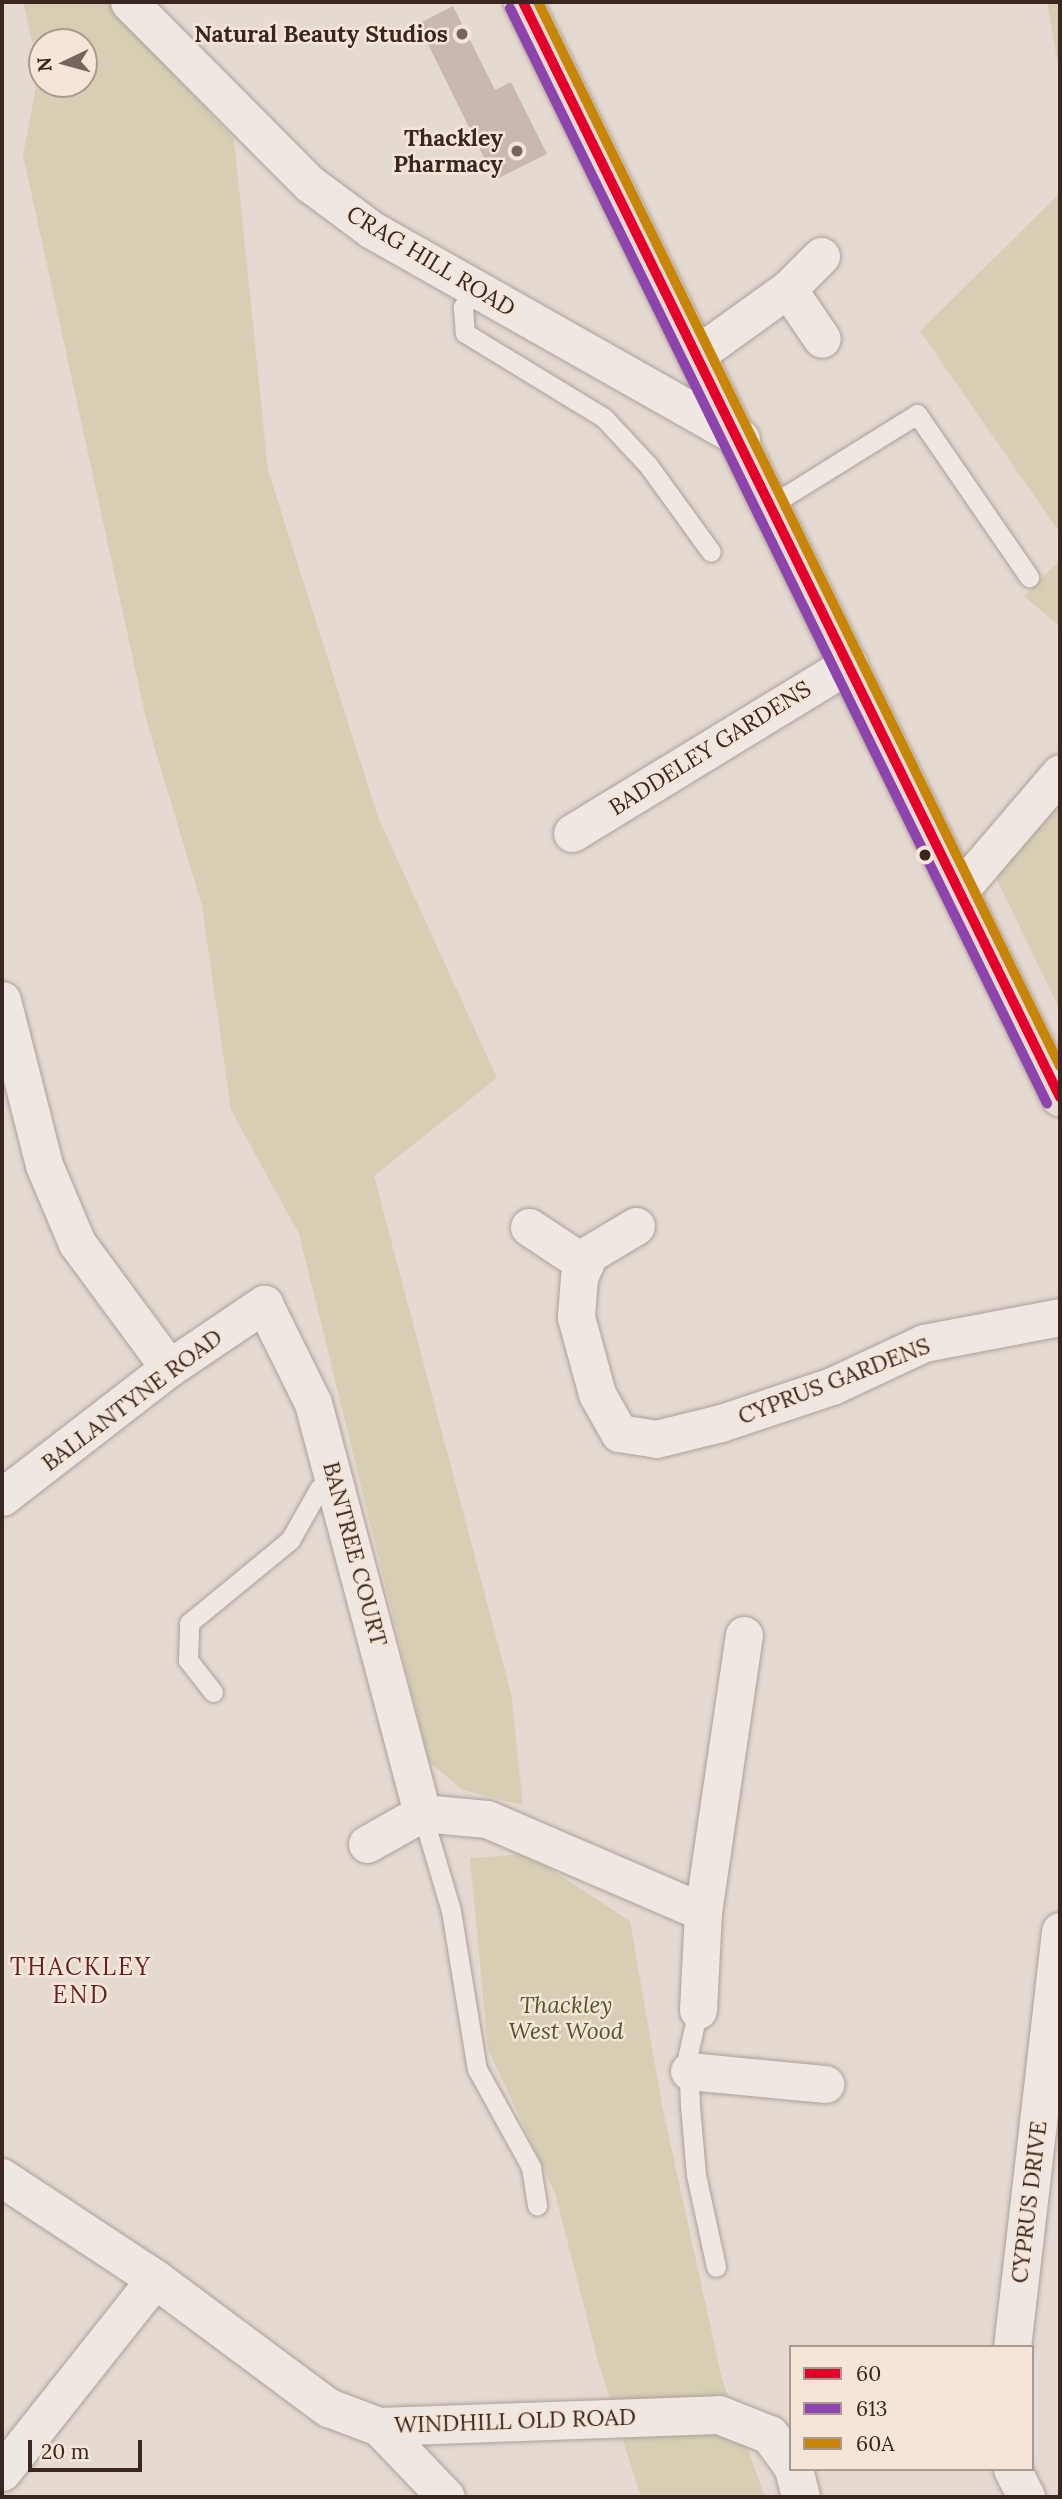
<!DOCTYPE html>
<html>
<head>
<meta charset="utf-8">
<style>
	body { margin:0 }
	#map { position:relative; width:1062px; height:2499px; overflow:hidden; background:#e5dad1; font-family:Lora,serif }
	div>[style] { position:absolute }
	.green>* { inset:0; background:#d7ceb4 }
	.building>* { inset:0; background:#c9b8b2 }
	.roads { filter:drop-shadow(0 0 2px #aba099) drop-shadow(0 0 2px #aba099) }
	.lane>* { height:19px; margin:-9.5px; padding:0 9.5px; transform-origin:9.5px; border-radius:9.5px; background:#eee7e2 }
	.street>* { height:37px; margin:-18.5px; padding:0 18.5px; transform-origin:18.5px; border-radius:18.5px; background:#eee7e2 }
	.secondary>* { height:38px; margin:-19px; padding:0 19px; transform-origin:19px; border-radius:19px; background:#eee7e2 }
	.primary>* { height:38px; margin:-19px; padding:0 19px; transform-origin:19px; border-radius:19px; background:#e5dbd4 }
	.bus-1>* { height:10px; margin:-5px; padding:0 5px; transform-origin:5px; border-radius:5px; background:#e4002b }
	.bus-2>* { height:10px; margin:-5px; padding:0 5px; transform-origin:5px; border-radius:5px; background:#8e44ad }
	.bus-3>* { height:10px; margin:-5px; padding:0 5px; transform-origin:5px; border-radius:5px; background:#c88608 }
	.dots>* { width:19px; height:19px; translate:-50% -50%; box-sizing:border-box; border:4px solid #f5e5d8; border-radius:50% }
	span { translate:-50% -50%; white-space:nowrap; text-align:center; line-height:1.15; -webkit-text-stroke:5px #f5e5d8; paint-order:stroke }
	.poi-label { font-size:23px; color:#3a2621; font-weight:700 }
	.right { translate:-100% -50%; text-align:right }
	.street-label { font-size:23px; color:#3a2621 }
	.park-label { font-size:23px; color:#565528; font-style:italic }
	.neighbourhood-label { font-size:24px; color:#652226; letter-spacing:2px }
	.frame { position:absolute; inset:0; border:4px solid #3a2621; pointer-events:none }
	.legend { position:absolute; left:789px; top:2345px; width:245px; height:126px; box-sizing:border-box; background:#f5e5d8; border:2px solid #aa998f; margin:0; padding:9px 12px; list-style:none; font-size:21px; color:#3a2621 }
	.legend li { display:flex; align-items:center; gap:14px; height:35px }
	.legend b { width:35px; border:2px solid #aa998f }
	.north { position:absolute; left:28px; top:28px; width:70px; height:70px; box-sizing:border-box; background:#f5e5d8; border:2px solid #aa998f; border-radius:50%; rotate:265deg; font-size:19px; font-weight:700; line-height:28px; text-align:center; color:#3a2621 }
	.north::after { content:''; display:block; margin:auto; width:24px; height:32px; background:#76655f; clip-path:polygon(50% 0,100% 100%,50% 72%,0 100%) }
	.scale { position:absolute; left:28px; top:2440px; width:114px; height:32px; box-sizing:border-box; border:4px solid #3a2621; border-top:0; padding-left:9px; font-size:21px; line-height:24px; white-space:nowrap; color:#3a2621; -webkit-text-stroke:5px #f5e5d8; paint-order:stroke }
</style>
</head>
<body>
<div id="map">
	<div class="green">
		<div style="clip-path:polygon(evenodd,23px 2px,107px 2px,234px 139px,268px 470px,378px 817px,497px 1078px,374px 1176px,511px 1693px,523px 1805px,463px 1790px,429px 1762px,299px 1234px,231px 1110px,202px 906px,146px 719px,23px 155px,39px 72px,23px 2px,42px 42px,84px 42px,84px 84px,42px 84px,42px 42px)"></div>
		<div style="clip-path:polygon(1047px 2px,1060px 2px,1060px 76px)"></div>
		<div style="clip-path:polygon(1060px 193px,1060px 533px,920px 331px)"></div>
		<div style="clip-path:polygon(1060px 560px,1060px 627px,1024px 596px)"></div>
		<div style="clip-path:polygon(1060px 788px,1060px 1010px,997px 880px,1001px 855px)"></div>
		<div style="clip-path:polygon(527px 1854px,630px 1921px,662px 2105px,722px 2379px,765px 2497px,641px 2497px,599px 2365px,555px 2193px,488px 2049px,470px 1858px)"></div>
	</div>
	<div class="building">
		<div style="clip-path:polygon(453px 6px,495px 90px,511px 82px,547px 154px,495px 180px,418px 24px)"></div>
	</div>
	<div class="roads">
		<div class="lane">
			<div style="left:475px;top:289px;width:22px;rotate:124deg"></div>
			<div style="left:463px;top:307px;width:26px;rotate:86deg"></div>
			<div style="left:465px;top:333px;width:163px;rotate:31.4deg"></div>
			<div style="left:604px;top:418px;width:64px;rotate:46.9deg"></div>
			<div style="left:648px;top:465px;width:107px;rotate:54.1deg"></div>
			<div style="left:771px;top:505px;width:172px;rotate:-31.9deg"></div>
			<div style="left:917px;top:414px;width:198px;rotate:55.5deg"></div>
			<div style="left:213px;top:1692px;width:41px;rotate:-128deg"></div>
			<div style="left:188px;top:1660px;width:37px;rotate:-88deg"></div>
			<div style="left:189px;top:1623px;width:131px;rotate:-39.4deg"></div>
			<div style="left:290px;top:1540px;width:59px;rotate:-60.4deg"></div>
			<div style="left:319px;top:1489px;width:18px;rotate:-19deg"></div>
			<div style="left:422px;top:1813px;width:102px;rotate:73.5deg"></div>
			<div style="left:451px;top:1911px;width:160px;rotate:80.7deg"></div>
			<div style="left:477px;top:2069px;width:112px;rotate:61.1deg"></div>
			<div style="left:531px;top:2167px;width:39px;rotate:81deg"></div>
			<div style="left:698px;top:2010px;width:45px;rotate:102.8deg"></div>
			<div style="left:688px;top:2054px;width:52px;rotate:87.8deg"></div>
			<div style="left:690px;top:2106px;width:69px;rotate:85deg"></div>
			<div style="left:696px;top:2175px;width:94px;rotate:77.7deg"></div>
		</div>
		<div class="street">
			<div style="left:129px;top:2px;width:257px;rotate:45.2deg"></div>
			<div style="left:310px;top:184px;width:77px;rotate:36.6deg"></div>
			<div style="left:372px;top:230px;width:424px;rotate:29.5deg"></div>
			<div style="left:821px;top:256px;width:47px;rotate:135deg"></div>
			<div style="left:788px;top:289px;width:60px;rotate:55.8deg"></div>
			<div style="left:696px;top:355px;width:113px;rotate:-35.7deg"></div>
			<div style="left:572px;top:833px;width:324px;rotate:-31.4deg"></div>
			<div style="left:959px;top:891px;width:155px;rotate:-49.4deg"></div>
			<div style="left:2px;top:1000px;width:170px;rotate:75.7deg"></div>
			<div style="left:44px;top:1165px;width:85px;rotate:67.1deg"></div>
			<div style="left:77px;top:1243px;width:155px;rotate:53.6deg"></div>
			<div style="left:636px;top:1226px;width:55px;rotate:149.2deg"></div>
			<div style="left:589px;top:1254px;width:25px;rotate:113deg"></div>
			<div style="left:579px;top:1277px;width:40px;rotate:94.3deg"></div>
			<div style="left:576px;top:1317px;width:80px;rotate:74.7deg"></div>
			<div style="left:597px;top:1394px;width:45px;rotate:60.6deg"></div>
			<div style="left:619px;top:1433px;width:37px;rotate:9deg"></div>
			<div style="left:656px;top:1439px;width:67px;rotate:-13.8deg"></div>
			<div style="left:721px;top:1423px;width:117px;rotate:-18.4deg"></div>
			<div style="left:832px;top:1386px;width:102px;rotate:-25.1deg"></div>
			<div style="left:924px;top:1343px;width:138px;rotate:-10.8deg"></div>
			<div style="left:529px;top:1227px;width:67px;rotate:33.5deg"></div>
			<div style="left:2px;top:1497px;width:211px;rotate:-37.7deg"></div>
			<div style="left:169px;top:1368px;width:115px;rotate:-34deg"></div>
			<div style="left:264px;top:1304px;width:110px;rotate:63.7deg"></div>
			<div style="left:313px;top:1403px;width:424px;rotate:75.1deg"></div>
			<div style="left:422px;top:1813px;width:65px;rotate:5.3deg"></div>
			<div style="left:487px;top:1819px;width:235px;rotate:23.3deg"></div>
			<div style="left:367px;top:1844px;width:63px;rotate:-29.4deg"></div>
			<div style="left:698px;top:2010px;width:98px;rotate:-87.1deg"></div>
			<div style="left:703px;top:1912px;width:280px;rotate:-81.6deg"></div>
			<div style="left:689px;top:2071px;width:137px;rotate:5.5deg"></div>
			<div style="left:1012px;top:2347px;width:419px;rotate:-83.4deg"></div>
			<div style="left:379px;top:2427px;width:97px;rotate:46.3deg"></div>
			<div style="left:1012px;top:2469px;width:31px;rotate:63deg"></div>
			<div style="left:2px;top:2472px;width:246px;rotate:-51.6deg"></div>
		</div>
		<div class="secondary">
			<div style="left:2px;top:2178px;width:183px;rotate:33.4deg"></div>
			<div style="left:155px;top:2279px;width:217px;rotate:36.6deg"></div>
			<div style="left:329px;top:2408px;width:53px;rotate:20.8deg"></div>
			<div style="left:379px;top:2427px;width:340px;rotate:-2deg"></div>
			<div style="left:719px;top:2415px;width:55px;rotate:21.4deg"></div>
			<div style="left:770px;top:2435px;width:36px;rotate:54deg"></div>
			<div style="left:794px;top:2469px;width:29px;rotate:76deg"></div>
		</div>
		<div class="primary">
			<div style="left:523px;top:2px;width:1220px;rotate:63.88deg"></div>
		</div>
	</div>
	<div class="bus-1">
		<div style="left:523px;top:2px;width:1220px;rotate:63.88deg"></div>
	</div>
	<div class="bus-2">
		<div style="left:510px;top:8px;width:1220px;rotate:63.88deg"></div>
	</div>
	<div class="bus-3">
		<div style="left:538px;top:2px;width:1185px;rotate:63.87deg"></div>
	</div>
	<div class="dots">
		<div style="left:462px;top:34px;background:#76655f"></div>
		<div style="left:517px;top:151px;background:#76655f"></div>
		<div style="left:925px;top:855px;background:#3a2621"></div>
	</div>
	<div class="poi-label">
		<span class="right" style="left:448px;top:34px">Natural Beauty Studios</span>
		<span class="right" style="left:503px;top:151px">Thackley<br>Pharmacy</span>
	</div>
	<div class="street-label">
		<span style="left:431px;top:261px;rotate:31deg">CRAG HILL ROAD</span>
		<span style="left:710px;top:748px;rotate:-32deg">BADDELEY GARDENS</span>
		<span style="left:834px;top:1381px;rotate:-21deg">CYPRUS GARDENS</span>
		<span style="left:132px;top:1400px;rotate:-37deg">BALLANTYNE ROAD</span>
		<span style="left:355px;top:1554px;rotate:75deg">BANTREE COURT</span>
		<span style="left:1029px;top:2202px;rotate:-83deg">CYPRUS DRIVE</span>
		<span style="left:515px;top:2421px;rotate:-2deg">WINDHILL OLD ROAD</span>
	</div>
	<div class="park-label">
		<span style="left:566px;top:2018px">Thackley<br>West Wood</span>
	</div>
	<div class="neighbourhood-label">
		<span style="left:81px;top:1981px">THACKLEY<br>END</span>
	</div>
	<div class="frame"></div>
	<ul class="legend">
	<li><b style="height:9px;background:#e4002b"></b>60</li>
	<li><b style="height:9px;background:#8e44ad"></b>613</li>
	<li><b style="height:9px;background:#c88608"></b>60A</li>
	</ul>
	<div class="north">N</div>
	<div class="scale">20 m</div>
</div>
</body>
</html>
